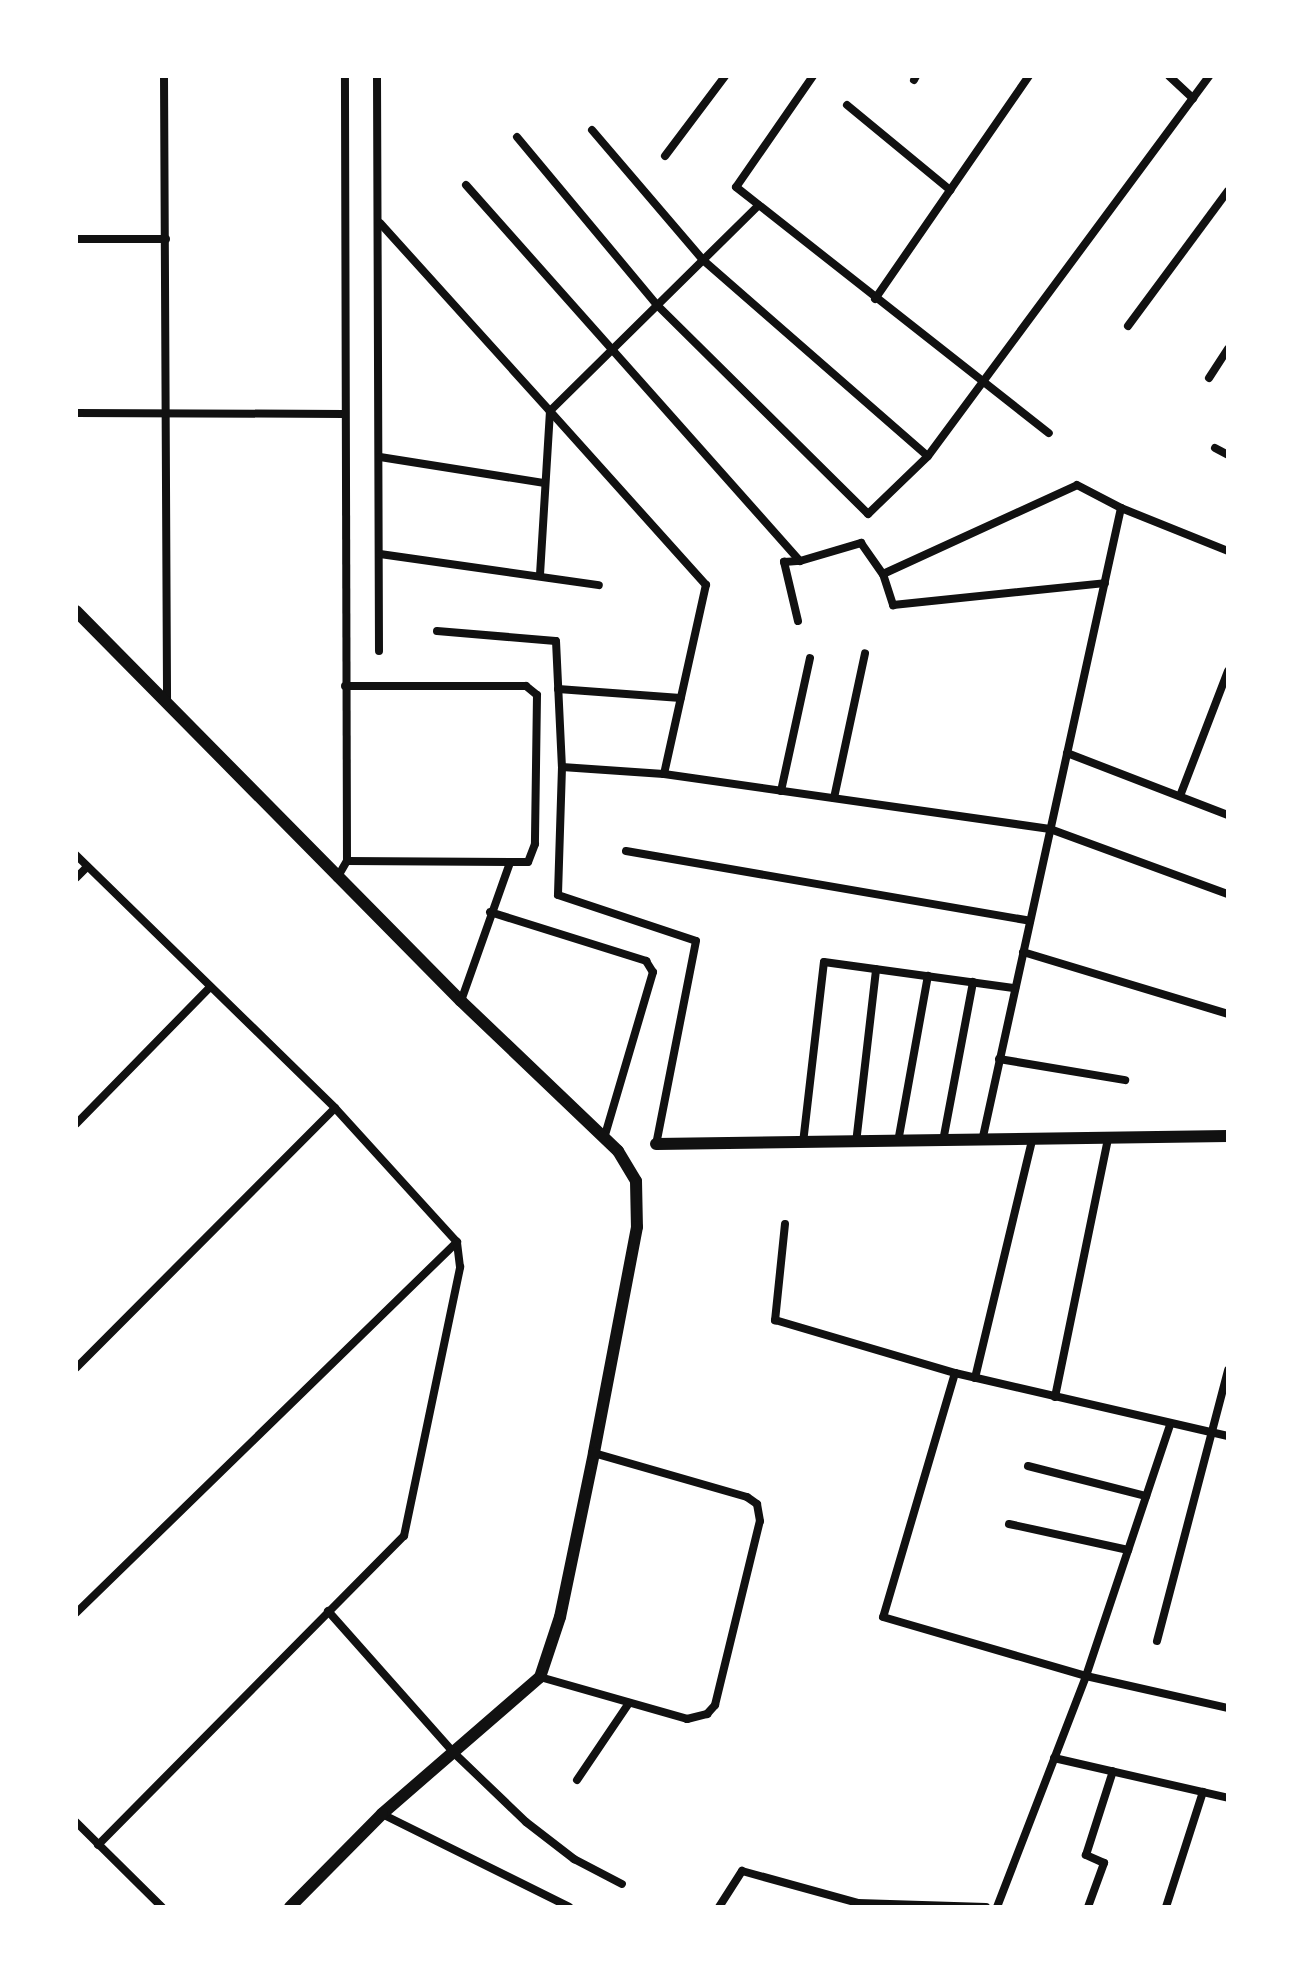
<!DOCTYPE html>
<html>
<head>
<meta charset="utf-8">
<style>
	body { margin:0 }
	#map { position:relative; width:1304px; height:1983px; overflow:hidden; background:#fff; font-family:Poppins,sans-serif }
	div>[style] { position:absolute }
	.minor>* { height:8px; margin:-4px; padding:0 4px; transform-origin:4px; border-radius:4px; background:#111 }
	.tertiary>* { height:12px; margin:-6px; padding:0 6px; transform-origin:6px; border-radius:6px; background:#111 }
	span { translate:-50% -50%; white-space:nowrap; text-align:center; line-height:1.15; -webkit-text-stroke:8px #fff; paint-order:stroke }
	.frame { position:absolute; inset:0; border:78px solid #fff; pointer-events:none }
</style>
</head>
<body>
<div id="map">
	<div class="minor">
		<div style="left:164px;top:76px;width:625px;rotate:89.72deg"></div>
		<div style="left:377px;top:76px;width:575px;rotate:89.8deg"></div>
		<div style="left:813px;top:76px;width:135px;rotate:124.7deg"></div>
		<div style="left:736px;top:187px;width:398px;rotate:38.2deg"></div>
		<div style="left:1169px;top:76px;width:33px;rotate:43deg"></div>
		<div style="left:914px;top:80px;width:4px;rotate:-63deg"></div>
		<div style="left:847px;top:105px;width:134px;rotate:39.5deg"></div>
		<div style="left:592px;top:130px;width:171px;rotate:49.5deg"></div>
		<div style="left:703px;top:260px;width:298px;rotate:41.1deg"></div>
		<div style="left:517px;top:137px;width:219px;rotate:50.2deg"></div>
		<div style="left:657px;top:305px;width:297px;rotate:44.7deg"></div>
		<div style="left:868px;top:514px;width:83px;rotate:-44deg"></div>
		<div style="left:928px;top:456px;width:473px;rotate:-53.5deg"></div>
		<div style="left:665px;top:156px;width:100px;rotate:-53.1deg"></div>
		<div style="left:466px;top:185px;width:503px;rotate:48.39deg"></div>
		<div style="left:800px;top:561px;width:64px;rotate:-16.4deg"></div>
		<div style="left:861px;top:543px;width:38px;rotate:55deg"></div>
		<div style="left:883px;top:574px;width:213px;rotate:-24.6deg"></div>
		<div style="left:1077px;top:485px;width:50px;rotate:27.6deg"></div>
		<div style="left:1121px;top:508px;width:648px;rotate:102.38deg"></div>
		<div style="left:380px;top:223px;width:253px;rotate:47.9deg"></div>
		<div style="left:550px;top:411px;width:165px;rotate:93.5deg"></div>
		<div style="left:76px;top:239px;width:90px"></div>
		<div style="left:875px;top:299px;width:271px;rotate:-55.4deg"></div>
		<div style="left:1128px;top:326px;width:168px;rotate:-53.5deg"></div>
		<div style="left:1209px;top:378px;width:35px;rotate:-57deg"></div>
		<div style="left:76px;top:413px;width:268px;rotate:0.2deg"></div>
		<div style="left:1215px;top:448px;width:15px;rotate:28deg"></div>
		<div style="left:380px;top:457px;width:167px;rotate:9deg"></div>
		<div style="left:1121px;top:508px;width:115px;rotate:21.9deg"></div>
		<div style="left:380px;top:554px;width:221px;rotate:8.1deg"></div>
		<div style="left:883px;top:574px;width:33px;rotate:72deg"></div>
		<div style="left:893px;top:605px;width:213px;rotate:-5.9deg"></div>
		<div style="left:798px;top:621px;width:61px;rotate:-103.3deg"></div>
		<div style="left:784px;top:562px;width:16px;rotate:-4deg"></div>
		<div style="left:437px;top:631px;width:119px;rotate:4.8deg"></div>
		<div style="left:556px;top:641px;width:126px;rotate:87.3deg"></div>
		<div style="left:562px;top:767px;width:102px;rotate:3.9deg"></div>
		<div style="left:664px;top:774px;width:194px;rotate:-77.5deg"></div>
		<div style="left:706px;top:585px;width:234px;rotate:-131.9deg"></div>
		<div style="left:550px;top:411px;width:293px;rotate:-44.6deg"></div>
		<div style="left:345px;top:686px;width:181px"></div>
		<div style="left:526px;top:686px;width:14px;rotate:39deg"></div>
		<div style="left:537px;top:695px;width:149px;rotate:90.8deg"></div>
		<div style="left:535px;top:844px;width:19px;rotate:111deg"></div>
		<div style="left:528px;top:862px;width:181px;rotate:-179.7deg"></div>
		<div style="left:558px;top:689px;width:123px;rotate:4.2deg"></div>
		<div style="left:1067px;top:753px;width:173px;rotate:21.1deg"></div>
		<div style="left:562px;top:767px;width:128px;rotate:91.8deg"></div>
		<div style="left:558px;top:895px;width:145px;rotate:18.4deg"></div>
		<div style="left:696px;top:941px;width:207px;rotate:101.1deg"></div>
		<div style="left:664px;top:774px;width:390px;rotate:8.1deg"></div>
		<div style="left:1050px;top:829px;width:189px;rotate:20.1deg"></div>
		<div style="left:781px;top:791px;width:136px;rotate:-77.7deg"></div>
		<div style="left:1180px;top:796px;width:134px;rotate:-69deg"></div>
		<div style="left:834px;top:798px;width:148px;rotate:-77.9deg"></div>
		<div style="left:626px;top:851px;width:410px;rotate:9.8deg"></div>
		<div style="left:76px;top:855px;width:362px;rotate:44.3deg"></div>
		<div style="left:335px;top:1108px;width:181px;rotate:47.7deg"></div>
		<div style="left:76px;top:878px;width:16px;rotate:-45deg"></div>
		<div style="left:337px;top:878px;width:20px;rotate:-60deg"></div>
		<div style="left:347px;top:861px;width:785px;rotate:-90.15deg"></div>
		<div style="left:490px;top:912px;width:164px;rotate:17.4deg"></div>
		<div style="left:646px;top:961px;width:13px;rotate:58deg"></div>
		<div style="left:653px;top:972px;width:173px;rotate:106.4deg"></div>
		<div style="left:1023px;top:952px;width:214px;rotate:16.8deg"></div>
		<div style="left:461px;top:1001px;width:146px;rotate:-70.5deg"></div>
		<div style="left:999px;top:1059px;width:128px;rotate:9.5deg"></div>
		<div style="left:76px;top:1124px;width:190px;rotate:-45.6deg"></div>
		<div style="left:943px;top:1141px;width:162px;rotate:-79.3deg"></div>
		<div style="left:898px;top:1142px;width:169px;rotate:-79.8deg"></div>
		<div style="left:803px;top:1143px;width:182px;rotate:-83.4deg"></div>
		<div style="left:824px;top:962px;width:193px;rotate:7.8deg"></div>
		<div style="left:856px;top:1143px;width:175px;rotate:-83.4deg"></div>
		<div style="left:785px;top:1224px;width:97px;rotate:95.9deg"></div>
		<div style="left:775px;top:1320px;width:188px;rotate:16.4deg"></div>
		<div style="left:955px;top:1373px;width:280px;rotate:13deg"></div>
		<div style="left:76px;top:1368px;width:367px;rotate:-45.1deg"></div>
		<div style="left:955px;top:1373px;width:254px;rotate:106.4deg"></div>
		<div style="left:883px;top:1617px;width:211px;rotate:16.2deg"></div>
		<div style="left:1086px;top:1676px;width:146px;rotate:12.7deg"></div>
		<div style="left:975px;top:1378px;width:245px;rotate:-76.5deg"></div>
		<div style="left:1055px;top:1397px;width:264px;rotate:-78.4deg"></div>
		<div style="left:1028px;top:1466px;width:122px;rotate:14.3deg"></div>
		<div style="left:1009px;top:1524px;width:122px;rotate:12.3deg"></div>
		<div style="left:328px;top:1611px;width:188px;rotate:48.4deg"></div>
		<div style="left:453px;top:1752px;width:101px;rotate:43.8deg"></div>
		<div style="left:526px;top:1822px;width:61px;rotate:37.6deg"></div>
		<div style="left:574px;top:1859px;width:54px;rotate:27.5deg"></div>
		<div style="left:76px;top:1613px;width:532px;rotate:-44.24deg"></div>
		<div style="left:1157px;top:1641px;width:280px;rotate:-75.3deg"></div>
		<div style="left:540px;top:1677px;width:153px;rotate:15.9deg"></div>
		<div style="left:687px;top:1719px;width:21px;rotate:-14deg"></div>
		<div style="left:707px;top:1714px;width:12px;rotate:-48deg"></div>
		<div style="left:715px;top:1705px;width:189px;rotate:-76.3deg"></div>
		<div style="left:760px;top:1521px;width:17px;rotate:-100deg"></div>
		<div style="left:757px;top:1504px;width:12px;rotate:-145deg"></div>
		<div style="left:747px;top:1497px;width:159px;rotate:-164deg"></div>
		<div style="left:1054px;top:1758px;width:179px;rotate:12.9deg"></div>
		<div style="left:577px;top:1780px;width:93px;rotate:-56deg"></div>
		<div style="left:382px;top:1814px;width:209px;rotate:26.4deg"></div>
		<div style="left:76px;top:1822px;width:121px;rotate:44.7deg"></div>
		<div style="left:98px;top:1845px;width:435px;rotate:-45.3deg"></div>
		<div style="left:404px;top:1536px;width:275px;rotate:-78.2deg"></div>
		<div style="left:460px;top:1267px;width:25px;rotate:-97deg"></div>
		<div style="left:719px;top:1907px;width:43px;rotate:-57.4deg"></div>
		<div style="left:742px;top:1871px;width:120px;rotate:15.4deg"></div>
		<div style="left:858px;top:1903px;width:128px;rotate:1.8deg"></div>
		<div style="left:997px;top:1907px;width:248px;rotate:-68.9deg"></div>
		<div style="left:1086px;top:1676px;width:265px;rotate:-71.5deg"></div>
		<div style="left:1088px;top:1907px;width:47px;rotate:-70deg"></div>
		<div style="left:1104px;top:1863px;width:20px;rotate:-156deg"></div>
		<div style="left:1086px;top:1855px;width:88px;rotate:-72.2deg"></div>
		<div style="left:1166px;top:1907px;width:121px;rotate:-72.2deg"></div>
	</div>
	<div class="tertiary">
		<div style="left:76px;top:611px;width:548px;rotate:45.37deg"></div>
		<div style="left:461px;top:1001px;width:217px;rotate:43.7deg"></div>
		<div style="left:618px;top:1151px;width:35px;rotate:59deg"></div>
		<div style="left:636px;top:1181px;width:46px;rotate:88.8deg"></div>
		<div style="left:637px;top:1227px;width:230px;rotate:100.8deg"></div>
		<div style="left:594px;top:1453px;width:167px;rotate:101.7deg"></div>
		<div style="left:560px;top:1617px;width:63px;rotate:108.4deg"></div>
		<div style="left:540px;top:1677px;width:209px;rotate:139.1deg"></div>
		<div style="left:382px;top:1814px;width:131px;rotate:134.7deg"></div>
		<div style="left:656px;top:1144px;width:572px;rotate:-0.8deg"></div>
	</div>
	<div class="frame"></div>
</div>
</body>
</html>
